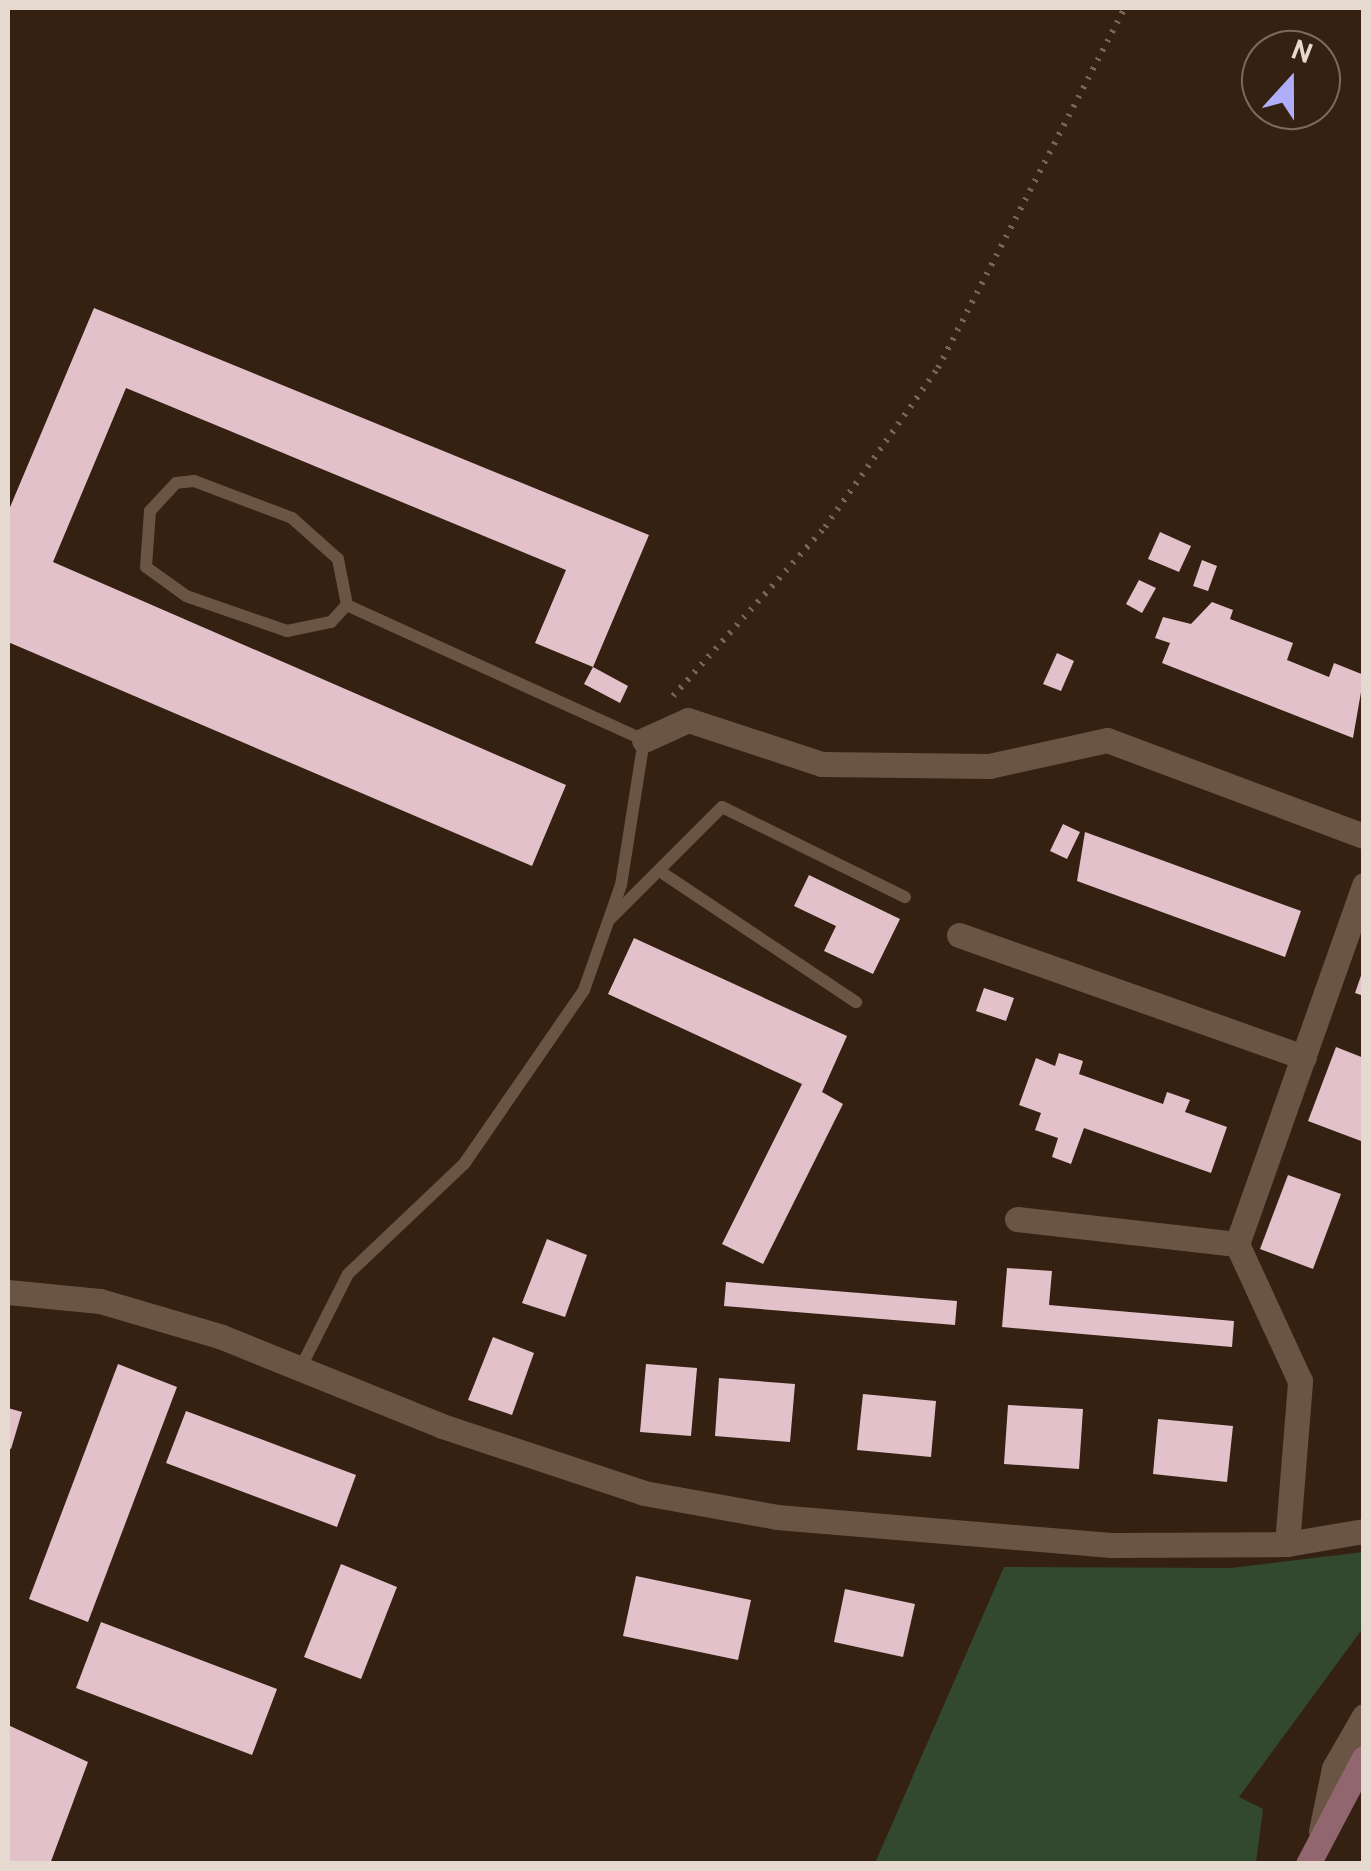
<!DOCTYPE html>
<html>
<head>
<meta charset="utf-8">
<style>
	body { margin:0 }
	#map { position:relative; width:1371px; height:1871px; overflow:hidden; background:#342111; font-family:Overpass,sans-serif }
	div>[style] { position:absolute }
	.green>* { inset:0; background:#32482f }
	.building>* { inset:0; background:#e2c1ca }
	.path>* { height:6px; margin-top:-3px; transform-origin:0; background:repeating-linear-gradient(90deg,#756457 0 2.5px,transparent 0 10.5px) }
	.lane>* { height:12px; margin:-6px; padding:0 6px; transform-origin:6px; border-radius:6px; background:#6a5443 }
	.street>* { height:25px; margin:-12.5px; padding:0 12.5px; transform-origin:12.5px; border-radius:12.5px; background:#6a5443 }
	.secondary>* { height:25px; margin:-12.5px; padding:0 12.5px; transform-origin:12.5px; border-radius:12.5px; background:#91666e }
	span { translate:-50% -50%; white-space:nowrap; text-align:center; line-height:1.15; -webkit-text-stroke:10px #342111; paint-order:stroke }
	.frame { position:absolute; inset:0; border:10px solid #e6d9cf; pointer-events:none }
	.north { position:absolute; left:1241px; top:30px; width:100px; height:100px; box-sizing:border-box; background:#342111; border:2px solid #7b6b5d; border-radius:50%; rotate:21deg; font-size:28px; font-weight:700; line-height:40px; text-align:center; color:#e6d9cf }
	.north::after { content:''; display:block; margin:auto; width:35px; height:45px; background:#aeaefa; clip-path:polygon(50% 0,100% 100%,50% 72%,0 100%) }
</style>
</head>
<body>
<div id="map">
	<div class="green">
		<div style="clip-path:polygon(1363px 1552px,1363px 1628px,1239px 1797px,1263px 1809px,1256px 1863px,875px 1863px,1004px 1567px,1231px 1568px)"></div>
	</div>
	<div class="building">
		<div style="clip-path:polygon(94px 308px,649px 535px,593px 667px,628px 686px,620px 703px,584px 684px,593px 667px,535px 643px,566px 570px,126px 388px,53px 562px,566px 785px,532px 866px,8px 642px,8px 512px)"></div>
		<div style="clip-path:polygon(1160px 532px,1191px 546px,1179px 572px,1148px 559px)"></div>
		<div style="clip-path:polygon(1202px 560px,1217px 566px,1208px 591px,1193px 586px)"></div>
		<div style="clip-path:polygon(1139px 580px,1156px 588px,1142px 613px,1126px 604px)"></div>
		<div style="clip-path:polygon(1212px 602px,1233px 610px,1230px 619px,1293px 643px,1287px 660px,1329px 677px,1334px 663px,1364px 675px,1353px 738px,1162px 663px,1170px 643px,1155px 638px,1163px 617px,1191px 624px)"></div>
		<div style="clip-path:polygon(1057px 653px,1074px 661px,1061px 691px,1043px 684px)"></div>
		<div style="clip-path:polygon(1063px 824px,1080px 832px,1067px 859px,1050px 851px)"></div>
		<div style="clip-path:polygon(1085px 832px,1301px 911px,1285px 957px,1077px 881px)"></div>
		<div style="clip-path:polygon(809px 875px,900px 919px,873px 974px,824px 951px,836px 926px,794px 906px)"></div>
		<div style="clip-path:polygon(634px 938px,847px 1036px,822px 1092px,843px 1104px,763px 1264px,722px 1244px,802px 1084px,608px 994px)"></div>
		<div style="clip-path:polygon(1363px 970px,1364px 970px,1364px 996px,1355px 993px)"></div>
		<div style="clip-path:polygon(984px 988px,1014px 998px,1006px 1021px,976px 1011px)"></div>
		<div style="clip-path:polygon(1336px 1047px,1364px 1058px,1361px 1141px,1308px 1121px)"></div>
		<div style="clip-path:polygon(1059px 1053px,1083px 1061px,1079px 1074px,1163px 1104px,1167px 1092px,1190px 1100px,1185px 1112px,1227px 1127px,1211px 1173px,1084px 1128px,1071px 1164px,1052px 1157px,1058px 1138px,1035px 1130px,1041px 1113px,1019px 1105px,1036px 1058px,1055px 1066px)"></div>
		<div style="clip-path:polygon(1288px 1175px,1341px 1194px,1313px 1269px,1260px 1249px)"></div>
		<div style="clip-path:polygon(547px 1239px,587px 1255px,565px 1317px,522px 1303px)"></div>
		<div style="clip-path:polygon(1007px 1268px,1052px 1271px,1049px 1305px,1234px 1321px,1232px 1347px,1002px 1327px)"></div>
		<div style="clip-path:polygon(726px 1282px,957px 1301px,955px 1325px,724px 1306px)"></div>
		<div style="clip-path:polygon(493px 1337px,534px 1353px,512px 1415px,468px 1400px)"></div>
		<div style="clip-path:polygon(118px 1364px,177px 1387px,88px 1622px,29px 1599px)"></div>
		<div style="clip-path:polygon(646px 1364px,697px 1368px,691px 1436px,640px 1432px)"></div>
		<div style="clip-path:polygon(719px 1378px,795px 1384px,790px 1442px,715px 1436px)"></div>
		<div style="clip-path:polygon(863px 1394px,936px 1401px,931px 1457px,857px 1450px)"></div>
		<div style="clip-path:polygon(1008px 1405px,1083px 1409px,1079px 1469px,1004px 1464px)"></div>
		<div style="clip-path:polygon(8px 1408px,22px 1412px,11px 1449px,8px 1448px)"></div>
		<div style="clip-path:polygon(186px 1411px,356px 1475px,337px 1527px,166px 1463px)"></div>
		<div style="clip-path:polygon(1158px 1419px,1233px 1426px,1227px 1482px,1153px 1474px)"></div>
		<div style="clip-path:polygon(341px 1564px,397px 1587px,361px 1679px,304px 1657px)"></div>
		<div style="clip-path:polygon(636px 1576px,751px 1600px,738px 1660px,623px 1636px)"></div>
		<div style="clip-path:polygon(845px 1589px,915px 1604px,903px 1657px,834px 1642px)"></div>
		<div style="clip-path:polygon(101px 1622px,277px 1689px,252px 1755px,76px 1688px)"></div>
		<div style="clip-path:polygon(8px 1725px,88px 1762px,50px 1864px,8px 1864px)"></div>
	</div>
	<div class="path">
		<div style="left:673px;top:696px;width:227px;rotate:-48deg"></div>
		<div style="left:825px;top:527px;width:195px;rotate:-54.6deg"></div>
		<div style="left:938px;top:368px;width:406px;rotate:-62.6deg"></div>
	</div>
	<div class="lane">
		<div style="left:664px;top:874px;width:231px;rotate:33.7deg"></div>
		<div style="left:611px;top:918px;width:157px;rotate:-45deg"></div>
		<div style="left:722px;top:807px;width:204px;rotate:26.2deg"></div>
		<div style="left:300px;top:1369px;width:106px;rotate:-63.2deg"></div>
		<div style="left:348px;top:1274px;width:160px;rotate:-43.5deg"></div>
		<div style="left:464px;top:1164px;width:211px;rotate:-55.4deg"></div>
		<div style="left:584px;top:990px;width:111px;rotate:-70.6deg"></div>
		<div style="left:621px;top:885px;width:147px;rotate:-81deg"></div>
		<div style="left:644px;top:740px;width:326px;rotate:-155.6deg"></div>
		<div style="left:347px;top:605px;width:47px;rotate:-101.1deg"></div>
		<div style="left:338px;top:559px;width:62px;rotate:-138.3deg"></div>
		<div style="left:292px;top:518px;width:105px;rotate:-159.3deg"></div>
		<div style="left:194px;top:481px;width:18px;rotate:174deg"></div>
		<div style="left:176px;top:483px;width:38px;rotate:133deg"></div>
		<div style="left:150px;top:511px;width:56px;rotate:94.1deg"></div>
		<div style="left:146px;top:567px;width:49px;rotate:35.9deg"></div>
		<div style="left:186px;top:596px;width:107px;rotate:19.1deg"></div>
		<div style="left:287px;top:631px;width:45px;rotate:-11.6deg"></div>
		<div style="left:331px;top:622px;width:23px;rotate:-47deg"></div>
	</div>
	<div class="street">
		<div style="left:644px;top:740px;width:48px;rotate:-24.4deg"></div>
		<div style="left:688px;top:720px;width:141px;rotate:18.2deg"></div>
		<div style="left:822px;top:764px;width:167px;rotate:0.7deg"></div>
		<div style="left:989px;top:766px;width:121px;rotate:-12.4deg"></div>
		<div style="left:1107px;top:740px;width:274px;rotate:20.5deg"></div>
		<div style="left:959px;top:935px;width:366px;rotate:19.5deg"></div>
		<div style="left:1017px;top:1219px;width:221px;rotate:6.5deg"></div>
		<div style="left:8px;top:1292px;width:92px;rotate:5.6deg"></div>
		<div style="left:100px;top:1301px;width:127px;rotate:16.4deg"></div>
		<div style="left:222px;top:1337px;width:237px;rotate:22deg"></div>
		<div style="left:442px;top:1426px;width:213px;rotate:18.3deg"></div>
		<div style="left:644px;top:1493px;width:135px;rotate:10.2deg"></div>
		<div style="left:777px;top:1517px;width:335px;rotate:4.8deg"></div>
		<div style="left:1111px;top:1545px;width:176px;rotate:-0.3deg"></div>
		<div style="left:1287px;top:1544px;width:78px;rotate:-9.6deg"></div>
		<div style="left:1287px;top:1544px;width:164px;rotate:-85.4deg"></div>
		<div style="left:1300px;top:1381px;width:151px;rotate:-114.7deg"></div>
		<div style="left:1237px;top:1244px;width:381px;rotate:-70.5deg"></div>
		<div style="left:1321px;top:1831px;width:64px;rotate:-78.3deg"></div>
		<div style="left:1334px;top:1768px;width:60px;rotate:-60deg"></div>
	</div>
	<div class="secondary">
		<div style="left:1308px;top:1864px;width:120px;rotate:-62.2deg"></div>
	</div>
	<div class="frame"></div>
	<div class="north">N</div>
</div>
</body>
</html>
